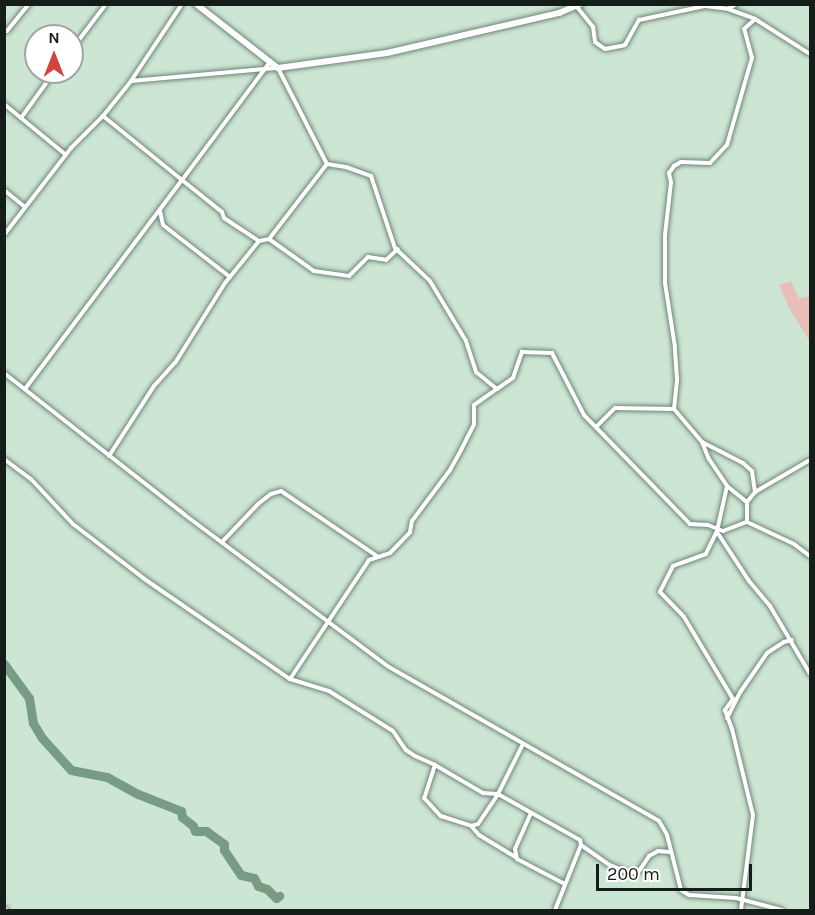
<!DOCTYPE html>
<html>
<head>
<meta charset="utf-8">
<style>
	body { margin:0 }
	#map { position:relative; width:815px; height:915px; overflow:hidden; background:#cde6d4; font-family:Karla,sans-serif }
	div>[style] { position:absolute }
	.green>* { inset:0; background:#e8bfb9 }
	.river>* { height:9px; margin:-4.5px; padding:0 4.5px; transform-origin:4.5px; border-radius:4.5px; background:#789c83 }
	.roads { filter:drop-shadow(0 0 2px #6f8576) drop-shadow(0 0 2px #6f8576) }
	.street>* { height:4px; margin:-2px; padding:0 2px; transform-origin:2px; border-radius:2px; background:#fff }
	.secondary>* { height:6px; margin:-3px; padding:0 3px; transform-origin:3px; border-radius:3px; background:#fff }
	span { translate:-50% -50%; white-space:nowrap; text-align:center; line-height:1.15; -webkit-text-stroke:4.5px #fff; paint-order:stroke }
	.frame { position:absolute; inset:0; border:6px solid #141d17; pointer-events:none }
	.north { position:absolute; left:24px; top:24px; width:60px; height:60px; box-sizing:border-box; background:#fff; border:2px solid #a1a5a2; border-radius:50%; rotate:0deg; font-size:16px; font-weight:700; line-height:24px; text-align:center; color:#141d17 }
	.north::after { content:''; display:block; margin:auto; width:21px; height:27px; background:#d2443e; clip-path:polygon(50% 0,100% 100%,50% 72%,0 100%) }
	.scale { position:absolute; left:596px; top:864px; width:156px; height:27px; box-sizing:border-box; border:3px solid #141d17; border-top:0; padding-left:8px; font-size:18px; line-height:21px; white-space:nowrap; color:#141d17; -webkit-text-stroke:4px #fff; paint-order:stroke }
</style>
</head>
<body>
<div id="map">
	<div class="green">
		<div style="clip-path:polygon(791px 281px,799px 298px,810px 296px,810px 342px,788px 306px,779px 285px)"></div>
	</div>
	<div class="river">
		<div style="left:4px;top:664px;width:42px;rotate:53.7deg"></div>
		<div style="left:29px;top:698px;width:25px;rotate:81deg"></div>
		<div style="left:33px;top:723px;width:17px;rotate:59deg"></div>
		<div style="left:42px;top:738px;width:43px;rotate:47.8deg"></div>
		<div style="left:71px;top:770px;width:37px;rotate:11deg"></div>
		<div style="left:107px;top:777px;width:35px;rotate:29deg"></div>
		<div style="left:138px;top:794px;width:46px;rotate:21.6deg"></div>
		<div style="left:181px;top:811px;width:6px;rotate:81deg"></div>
		<div style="left:182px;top:817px;width:14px;rotate:39deg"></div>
		<div style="left:193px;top:826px;width:5px;rotate:68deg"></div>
		<div style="left:195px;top:831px;width:11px"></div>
		<div style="left:206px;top:831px;width:22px;rotate:36deg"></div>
		<div style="left:224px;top:844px;width:6px;rotate:90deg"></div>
		<div style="left:224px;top:850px;width:30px;rotate:56deg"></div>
		<div style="left:241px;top:875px;width:13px;rotate:13deg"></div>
		<div style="left:254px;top:878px;width:9px;rotate:63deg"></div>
		<div style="left:258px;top:886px;width:9px;rotate:18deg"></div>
		<div style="left:267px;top:889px;width:13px;rotate:45deg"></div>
		<div style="left:276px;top:898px;width:4px;rotate:-34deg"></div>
	</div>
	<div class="roads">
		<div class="street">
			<div style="left:577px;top:7px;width:26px;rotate:51deg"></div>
			<div style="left:593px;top:27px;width:15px;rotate:82deg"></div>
			<div style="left:595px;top:42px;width:12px;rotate:35deg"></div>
			<div style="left:605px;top:49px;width:20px;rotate:-11deg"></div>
			<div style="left:625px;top:45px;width:29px;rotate:-61deg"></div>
			<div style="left:639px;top:20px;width:67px;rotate:-12deg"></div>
			<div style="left:705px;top:6px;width:23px;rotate:7deg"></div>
			<div style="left:728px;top:9px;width:9px;rotate:-32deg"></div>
			<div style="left:728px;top:9px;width:29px;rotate:20deg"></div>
			<div style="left:755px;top:19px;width:65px;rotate:32.5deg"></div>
			<div style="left:4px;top:30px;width:3px;rotate:18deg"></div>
			<div style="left:7px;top:31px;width:35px;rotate:-51deg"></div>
			<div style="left:72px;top:49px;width:56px;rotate:-52.9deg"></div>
			<div style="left:270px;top:62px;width:147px;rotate:126.7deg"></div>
			<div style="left:182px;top:180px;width:51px;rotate:38.7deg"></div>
			<div style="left:222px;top:212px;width:6px;rotate:72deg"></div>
			<div style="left:224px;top:218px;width:42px;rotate:33.3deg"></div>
			<div style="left:259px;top:241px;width:10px;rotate:-11deg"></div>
			<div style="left:269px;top:239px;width:95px;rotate:-52.3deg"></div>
			<div style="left:131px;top:81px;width:148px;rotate:-5.1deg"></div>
			<div style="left:278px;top:68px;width:108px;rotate:63deg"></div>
			<div style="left:327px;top:164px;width:19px;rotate:9deg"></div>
			<div style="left:346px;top:167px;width:27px;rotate:20deg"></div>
			<div style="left:371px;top:176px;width:76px;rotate:71.6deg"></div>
			<div style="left:395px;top:248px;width:48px;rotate:43.3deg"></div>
			<div style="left:430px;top:281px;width:70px;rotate:59deg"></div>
			<div style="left:466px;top:341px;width:33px;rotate:72deg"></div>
			<div style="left:476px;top:372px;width:27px;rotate:39deg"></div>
			<div style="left:497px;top:389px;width:19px;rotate:-35deg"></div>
			<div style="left:513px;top:378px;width:28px;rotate:-71deg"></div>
			<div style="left:522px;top:352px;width:30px;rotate:2deg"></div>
			<div style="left:552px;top:353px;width:70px;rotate:62.7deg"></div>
			<div style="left:584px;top:415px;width:152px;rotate:45.8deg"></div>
			<div style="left:690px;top:524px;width:18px;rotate:3deg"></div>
			<div style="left:708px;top:525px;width:16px;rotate:22deg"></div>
			<div style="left:723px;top:531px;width:26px;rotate:-21deg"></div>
			<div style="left:747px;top:522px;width:20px;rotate:-90deg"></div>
			<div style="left:747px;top:502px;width:13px;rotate:-51deg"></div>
			<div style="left:755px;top:492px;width:64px;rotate:-30.2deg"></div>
			<div style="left:4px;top:104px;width:80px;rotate:39.4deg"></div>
			<div style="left:21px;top:118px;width:57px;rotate:-54.3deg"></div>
			<div style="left:4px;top:190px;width:27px;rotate:39deg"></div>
			<div style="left:160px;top:211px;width:14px;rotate:78deg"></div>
			<div style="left:163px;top:225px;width:85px;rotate:37.8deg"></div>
			<div style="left:4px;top:235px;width:110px;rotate:-52.4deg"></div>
			<div style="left:71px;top:148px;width:45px;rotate:-45deg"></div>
			<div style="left:103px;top:116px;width:45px;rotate:-51.3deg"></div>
			<div style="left:131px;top:81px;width:92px;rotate:-56.5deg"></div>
			<div style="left:269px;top:239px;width:55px;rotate:35.4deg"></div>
			<div style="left:314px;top:271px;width:35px;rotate:8deg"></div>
			<div style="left:349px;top:276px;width:27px;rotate:-45deg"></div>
			<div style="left:368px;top:257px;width:18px;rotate:9deg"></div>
			<div style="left:386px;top:260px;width:16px;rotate:-43deg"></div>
			<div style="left:4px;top:373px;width:230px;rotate:38.1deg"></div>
			<div style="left:185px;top:515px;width:254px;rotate:36.7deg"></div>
			<div style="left:389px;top:667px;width:311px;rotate:29.7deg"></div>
			<div style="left:659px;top:821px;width:16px;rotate:60deg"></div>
			<div style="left:667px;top:835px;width:57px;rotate:75.7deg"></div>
			<div style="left:681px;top:890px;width:9px;rotate:32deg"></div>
			<div style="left:689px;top:895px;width:47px;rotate:3.7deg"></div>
			<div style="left:736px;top:898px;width:48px;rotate:14.6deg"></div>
			<div style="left:25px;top:389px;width:261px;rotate:-53.1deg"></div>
			<div style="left:182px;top:180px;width:102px;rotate:-141deg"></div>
			<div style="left:674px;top:409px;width:43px;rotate:49.7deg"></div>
			<div style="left:702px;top:442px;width:46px;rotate:27.1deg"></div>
			<div style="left:743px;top:463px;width:12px;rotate:42deg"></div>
			<div style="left:752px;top:471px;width:21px;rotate:82deg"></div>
			<div style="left:596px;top:427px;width:27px;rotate:-45deg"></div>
			<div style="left:615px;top:408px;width:59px;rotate:1deg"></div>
			<div style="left:674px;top:409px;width:30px;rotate:-84deg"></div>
			<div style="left:677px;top:379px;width:32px;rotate:-94deg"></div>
			<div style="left:675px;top:347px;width:65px;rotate:-98.9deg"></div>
			<div style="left:665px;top:283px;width:48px;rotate:-90deg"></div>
			<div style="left:665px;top:235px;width:53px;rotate:-83.5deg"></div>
			<div style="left:671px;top:182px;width:9px;rotate:-103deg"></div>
			<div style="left:669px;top:173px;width:9px;rotate:-54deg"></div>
			<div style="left:674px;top:166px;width:8px;rotate:-30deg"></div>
			<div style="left:681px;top:162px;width:29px;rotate:2deg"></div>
			<div style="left:710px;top:163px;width:25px;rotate:-47deg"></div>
			<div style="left:727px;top:145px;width:91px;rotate:-74deg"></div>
			<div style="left:752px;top:58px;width:30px;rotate:-105deg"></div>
			<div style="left:744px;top:29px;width:15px;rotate:-42deg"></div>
			<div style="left:702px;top:442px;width:18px;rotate:68deg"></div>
			<div style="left:709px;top:459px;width:32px;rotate:56deg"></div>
			<div style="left:727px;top:486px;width:26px;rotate:39deg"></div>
			<div style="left:109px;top:456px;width:83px;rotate:-57.3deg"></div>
			<div style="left:154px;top:386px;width:31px;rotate:-48deg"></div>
			<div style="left:175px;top:363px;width:94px;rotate:-58deg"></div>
			<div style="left:225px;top:283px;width:54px;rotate:-51deg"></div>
			<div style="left:4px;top:459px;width:34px;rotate:37deg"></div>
			<div style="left:31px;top:479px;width:62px;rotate:47deg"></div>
			<div style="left:73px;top:524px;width:88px;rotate:37.6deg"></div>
			<div style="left:143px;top:578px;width:178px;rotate:34.5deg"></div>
			<div style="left:290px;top:679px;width:41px;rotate:17.1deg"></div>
			<div style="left:329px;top:691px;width:75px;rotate:32deg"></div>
			<div style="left:393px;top:731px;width:23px;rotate:56deg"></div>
			<div style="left:406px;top:750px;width:11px;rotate:34deg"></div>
			<div style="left:415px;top:756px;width:22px;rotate:24deg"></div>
			<div style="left:435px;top:765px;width:56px;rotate:30.3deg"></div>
			<div style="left:483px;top:793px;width:15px;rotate:4deg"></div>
			<div style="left:498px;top:794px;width:94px;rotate:29.3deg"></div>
			<div style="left:580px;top:840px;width:5px;rotate:79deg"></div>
			<div style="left:581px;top:845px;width:35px;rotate:35deg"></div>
			<div style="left:610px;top:865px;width:21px;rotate:23deg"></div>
			<div style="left:629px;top:873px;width:10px;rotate:-11deg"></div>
			<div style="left:639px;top:871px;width:18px;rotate:-56deg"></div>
			<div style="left:649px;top:856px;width:10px;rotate:-29deg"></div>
			<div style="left:658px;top:851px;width:12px;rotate:5deg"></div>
			<div style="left:727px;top:486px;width:46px;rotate:102.5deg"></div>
			<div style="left:717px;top:531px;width:25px;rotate:116deg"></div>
			<div style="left:706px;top:554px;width:35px;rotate:160deg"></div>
			<div style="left:673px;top:566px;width:29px;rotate:117deg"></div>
			<div style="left:660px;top:592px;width:35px;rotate:46deg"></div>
			<div style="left:684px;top:617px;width:96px;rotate:59.1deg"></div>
			<div style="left:733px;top:699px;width:14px;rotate:126deg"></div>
			<div style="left:725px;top:710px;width:20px;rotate:70deg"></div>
			<div style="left:732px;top:729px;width:89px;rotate:76.3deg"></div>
			<div style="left:753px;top:815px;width:96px;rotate:97.2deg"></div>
			<div style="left:747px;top:522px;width:52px;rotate:25.1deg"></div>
			<div style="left:794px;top:544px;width:20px;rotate:37deg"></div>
			<div style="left:717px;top:532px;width:59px;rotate:56.9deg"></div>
			<div style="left:749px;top:581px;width:33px;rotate:50deg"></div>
			<div style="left:770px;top:606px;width:79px;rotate:59.5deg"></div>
			<div style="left:222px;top:542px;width:52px;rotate:-46.5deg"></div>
			<div style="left:258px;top:504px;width:16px;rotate:-38deg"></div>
			<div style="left:271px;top:494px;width:10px;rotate:-17deg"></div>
			<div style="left:281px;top:491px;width:116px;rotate:34.1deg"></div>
			<div style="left:290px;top:679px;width:143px;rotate:-56.4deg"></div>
			<div style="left:369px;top:560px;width:22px;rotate:-18deg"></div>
			<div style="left:390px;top:553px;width:29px;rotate:-46deg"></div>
			<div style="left:410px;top:532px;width:11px;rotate:-80deg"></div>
			<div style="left:412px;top:521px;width:64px;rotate:-53.3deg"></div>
			<div style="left:450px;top:470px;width:23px;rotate:-61deg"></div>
			<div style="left:461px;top:450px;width:29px;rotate:-63deg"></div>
			<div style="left:474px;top:424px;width:19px;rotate:-90deg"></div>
			<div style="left:474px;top:405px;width:28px;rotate:-35deg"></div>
			<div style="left:727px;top:718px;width:30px;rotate:-63deg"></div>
			<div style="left:741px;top:691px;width:46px;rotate:-55.6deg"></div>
			<div style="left:767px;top:653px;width:20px;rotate:-33deg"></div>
			<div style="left:784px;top:642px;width:8px;rotate:-14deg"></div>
			<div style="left:435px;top:765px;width:35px;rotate:108deg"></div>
			<div style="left:424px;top:798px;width:25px;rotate:47deg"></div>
			<div style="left:441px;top:816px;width:32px;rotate:18deg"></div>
			<div style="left:471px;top:826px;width:7px;rotate:-16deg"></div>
			<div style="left:478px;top:824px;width:36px;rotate:-56deg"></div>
			<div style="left:498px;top:794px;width:56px;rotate:-63.4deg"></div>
			<div style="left:531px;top:813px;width:39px;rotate:114deg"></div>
			<div style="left:515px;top:849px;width:10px;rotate:79deg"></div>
			<div style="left:517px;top:859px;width:54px;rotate:27.5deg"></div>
			<div style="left:472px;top:827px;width:11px;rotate:49deg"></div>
			<div style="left:479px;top:835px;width:44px;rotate:31.2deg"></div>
			<div style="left:555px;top:910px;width:70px;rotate:-68.2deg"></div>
		</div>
		<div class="secondary">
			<div style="left:196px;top:4px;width:104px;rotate:38deg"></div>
			<div style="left:278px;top:68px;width:110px;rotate:-7.8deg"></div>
			<div style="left:387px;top:53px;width:177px;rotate:-13.1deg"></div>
			<div style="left:559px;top:13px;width:23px;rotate:-23deg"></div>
			<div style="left:4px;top:910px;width:1px"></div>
		</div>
	</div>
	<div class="frame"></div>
	<div class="north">N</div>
	<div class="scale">200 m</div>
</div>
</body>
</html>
